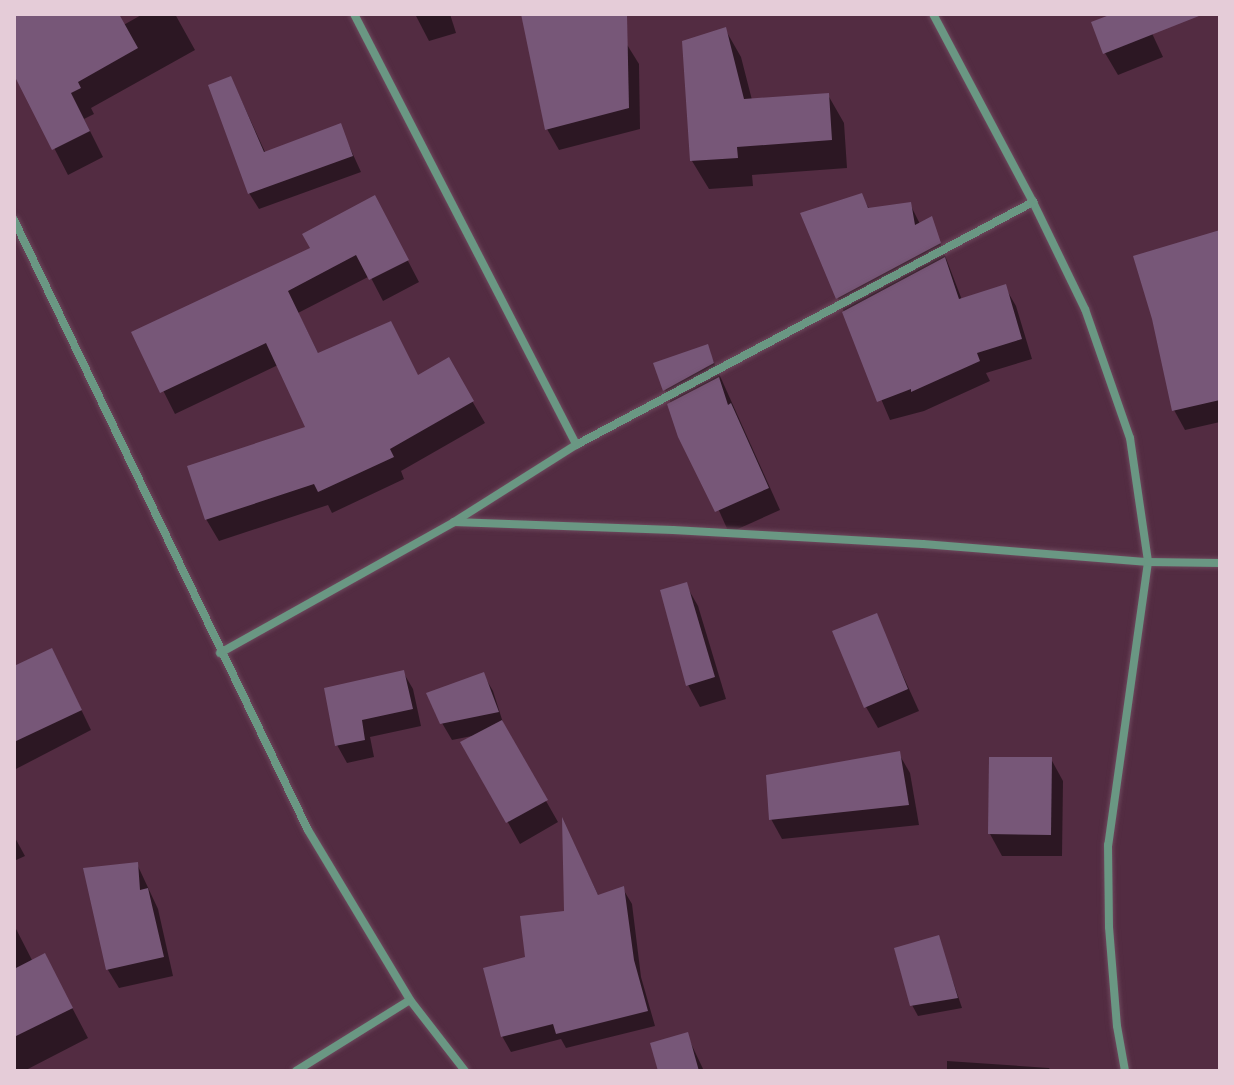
<!DOCTYPE html>
<html>
<head>
<meta charset="utf-8">
<style>
	body { margin:0 }
	#map { position:relative; width:1234px; height:1085px; overflow:hidden; background:#532c42; font-family:Quicksand,sans-serif }
	div>[style] { position:absolute }
	.shadow>* { inset:0; background:#0007 }
	.building>* { inset:0; background:#775778 }
	.roads { filter:drop-shadow(0 0 2px #6d495d) drop-shadow(0 0 2px #6d495d) }
	.street>* { height:8px; margin:-4px; padding:0 4px; transform-origin:4px; border-radius:4px; background:#6a9783 }
	span { translate:-50% -50%; white-space:nowrap; text-align:center; line-height:1.15; -webkit-text-stroke:7px #2d1b25; paint-order:stroke }
	.frame { position:absolute; inset:0; border:16px solid #e5ccd8; pointer-events:none }
</style>
</head>
<body>
<div id="map">
	<div class="shadow">
		<div style="clip-path:polygon(14px 14px,93px 14px,104px 36px,143px 14px,175px 14px,195px 50px,91px 108px,94px 114px,84px 119px,103px 157px,68px 175px,14px 70px)"></div>
		<div style="clip-path:polygon(415px 14px,450px 14px,456px 33px,429px 41px)"></div>
		<div style="clip-path:polygon(523px 14px,576px 14px,626px 43px,639px 64px,640px 129px,559px 150px,547px 129px)"></div>
		<div style="clip-path:polygon(1117px 14px,1143px 14px,1163px 57px,1118px 75px,1105px 53px)"></div>
		<div style="clip-path:polygon(725px 29px,741px 57px,752px 100px,828px 95px,844px 123px,847px 168px,752px 175px,753px 186px,709px 189px,692px 161px,684px 42px)"></div>
		<div style="clip-path:polygon(231px 78px,266px 154px,340px 126px,361px 172px,259px 209px,249px 193px)"></div>
		<div style="clip-path:polygon(861px 196px,870px 210px,910px 204px,920px 224px,931px 219px,962px 300px,1005px 287px,1016px 306px,1032px 359px,986px 373px,990px 381px,924px 411px,890px 420px,838px 298px)"></div>
		<div style="clip-path:polygon(386px 219px,419px 282px,383px 301px,370px 276px,298px 313px,319px 355px,418px 377px,448px 360px,485px 423px,401px 471px,404px 479px,332px 513px,328px 505px,219px 541px,206px 519px,308px 429px,278px 365px,175px 414px,134px 333px)"></div>
		<div style="clip-path:polygon(1220px 246px,1220px 422px,1185px 430px,1174px 410px)"></div>
		<div style="clip-path:polygon(707px 347px,780px 510px,729px 533px,665px 390px)"></div>
		<div style="clip-path:polygon(686px 585px,698px 606px,726px 699px,700px 707px,688px 685px)"></div>
		<div style="clip-path:polygon(876px 616px,919px 711px,878px 728px,866px 707px)"></div>
		<div style="clip-path:polygon(14px 668px,62px 670px,91px 730px,14px 770px)"></div>
		<div style="clip-path:polygon(403px 672px,413px 689px,421px 726px,370px 737px,374px 757px,347px 763px,337px 745px)"></div>
		<div style="clip-path:polygon(483px 674px,493px 691px,505px 729px,558px 822px,520px 844px,463px 742px,472px 736px,452px 740px,442px 723px)"></div>
		<div style="clip-path:polygon(899px 754px,910px 773px,919px 825px,782px 839px,771px 819px)"></div>
		<div style="clip-path:polygon(1051px 759px,1063px 781px,1062px 856px,1002px 856px,990px 834px)"></div>
		<div style="clip-path:polygon(564px 824px,599px 897px,623px 889px,632px 904px,641px 977px,655px 1026px,566px 1048px,561px 1039px,511px 1052px,502px 1036px,527px 959px,566px 913px)"></div>
		<div style="clip-path:polygon(14px 836px,25px 856px,14px 861px)"></div>
		<div style="clip-path:polygon(137px 864px,158px 909px,173px 976px,119px 988px,108px 970px,85px 870px)"></div>
		<div style="clip-path:polygon(14px 925px,33px 962px,45px 956px,88px 1038px,24px 1071px,14px 1071px)"></div>
		<div style="clip-path:polygon(938px 937px,962px 1008px,918px 1016px,912px 1005px)"></div>
		<div style="clip-path:polygon(687px 1035px,704px 1071px,660px 1071px)"></div>
		<div style="clip-path:polygon(947px 1061px,1049px 1068px,1051px 1071px,947px 1071px)"></div>
	</div>
	<div class="building">
		<div style="clip-path:polygon(14px 14px,119px 14px,138px 48px,78px 82px,81px 88px,71px 93px,90px 131px,52px 150px,14px 75px)"></div>
		<div style="clip-path:polygon(521px 14px,627px 14px,629px 108px,545px 130px)"></div>
		<div style="clip-path:polygon(1112px 14px,1199px 14px,1199px 16px,1103px 54px,1091px 22px)"></div>
		<div style="clip-path:polygon(726px 27px,744px 99px,829px 93px,832px 140px,737px 147px,738px 158px,690px 161px,682px 41px)"></div>
		<div style="clip-path:polygon(231px 76px,264px 152px,341px 123px,353px 156px,248px 194px,208px 85px)"></div>
		<div style="clip-path:polygon(862px 193px,868px 208px,911px 202px,915px 225px,932px 216px,941px 243px,836px 299px,800px 213px)"></div>
		<div style="clip-path:polygon(375px 195px,409px 260px,369px 280px,356px 255px,288px 291px,318px 353px,391px 321px,418px 375px,449px 357px,474px 401px,390px 449px,394px 457px,318px 492px,314px 484px,205px 520px,187px 466px,305px 427px,266px 343px,160px 393px,131px 332px,310px 248px,302px 234px)"></div>
		<div style="clip-path:polygon(1220px 230px,1220px 400px,1172px 411px,1152px 319px,1133px 256px)"></div>
		<div style="clip-path:polygon(945px 257px,959px 299px,1006px 284px,1022px 339px,977px 353px,980px 361px,911px 392px,911px 389px,877px 402px,842px 312px)"></div>
		<div style="clip-path:polygon(708px 344px,714px 363px,663px 391px,653px 363px)"></div>
		<div style="clip-path:polygon(719px 377px,728px 405px,731px 403px,769px 488px,715px 512px,678px 437px,667px 404px)"></div>
		<div style="clip-path:polygon(687px 582px,715px 677px,686px 686px,660px 590px)"></div>
		<div style="clip-path:polygon(877px 613px,908px 689px,864px 708px,832px 631px)"></div>
		<div style="clip-path:polygon(52px 648px,82px 710px,14px 742px,14px 666px)"></div>
		<div style="clip-path:polygon(404px 670px,413px 709px,362px 720px,365px 740px,335px 746px,324px 688px)"></div>
		<div style="clip-path:polygon(484px 672px,499px 712px,440px 724px,426px 693px)"></div>
		<div style="clip-path:polygon(502px 720px,548px 800px,506px 823px,460px 742px)"></div>
		<div style="clip-path:polygon(900px 751px,909px 805px,769px 820px,766px 775px)"></div>
		<div style="clip-path:polygon(989px 757px,1052px 757px,1051px 835px,988px 834px)"></div>
		<div style="clip-path:polygon(562px 817px,598px 895px,624px 886px,634px 960px,648px 1011px,556px 1034px,553px 1024px,501px 1037px,483px 968px,525px 957px,520px 916px,564px 911px)"></div>
		<div style="clip-path:polygon(138px 862px,140px 890px,148px 888px,164px 957px,106px 970px,83px 868px)"></div>
		<div style="clip-path:polygon(939px 935px,958px 998px,910px 1006px,894px 948px)"></div>
		<div style="clip-path:polygon(45px 953px,73px 1008px,14px 1037px,14px 969px)"></div>
		<div style="clip-path:polygon(688px 1032px,699px 1071px,658px 1071px,650px 1043px)"></div>
	</div>
	<div class="roads">
		<div class="street">
			<div style="left:354px;top:14px;width:485px;rotate:62.7deg"></div>
			<div style="left:933px;top:14px;width:213px;rotate:62deg"></div>
			<div style="left:1033px;top:202px;width:119px;rotate:64.1deg"></div>
			<div style="left:1085px;top:309px;width:137px;rotate:70.8deg"></div>
			<div style="left:1130px;top:438px;width:125px;rotate:81.7deg"></div>
			<div style="left:1148px;top:562px;width:286px;rotate:98deg"></div>
			<div style="left:1108px;top:845px;width:82px;rotate:89.3deg"></div>
			<div style="left:1109px;top:927px;width:99px;rotate:85.4deg"></div>
			<div style="left:1117px;top:1026px;width:46px;rotate:79.9deg"></div>
			<div style="left:14px;top:220px;width:677px;rotate:64.27deg"></div>
			<div style="left:308px;top:830px;width:198px;rotate:59deg"></div>
			<div style="left:410px;top:1000px;width:90px;rotate:52.2deg"></div>
			<div style="left:454px;top:522px;width:219px;rotate:2.1deg"></div>
			<div style="left:673px;top:530px;width:250px;rotate:3.2deg"></div>
			<div style="left:923px;top:544px;width:226px;rotate:4.6deg"></div>
			<div style="left:1148px;top:562px;width:72px;rotate:0.8deg"></div>
			<div style="left:220px;top:653px;width:268px;rotate:-29.2deg"></div>
			<div style="left:454px;top:522px;width:144px;rotate:-32.3deg"></div>
			<div style="left:576px;top:445px;width:518px;rotate:-28deg"></div>
			<div style="left:296px;top:1071px;width:134px;rotate:-31.9deg"></div>
		</div>
	</div>
	<div class="frame"></div>
</div>
</body>
</html>
